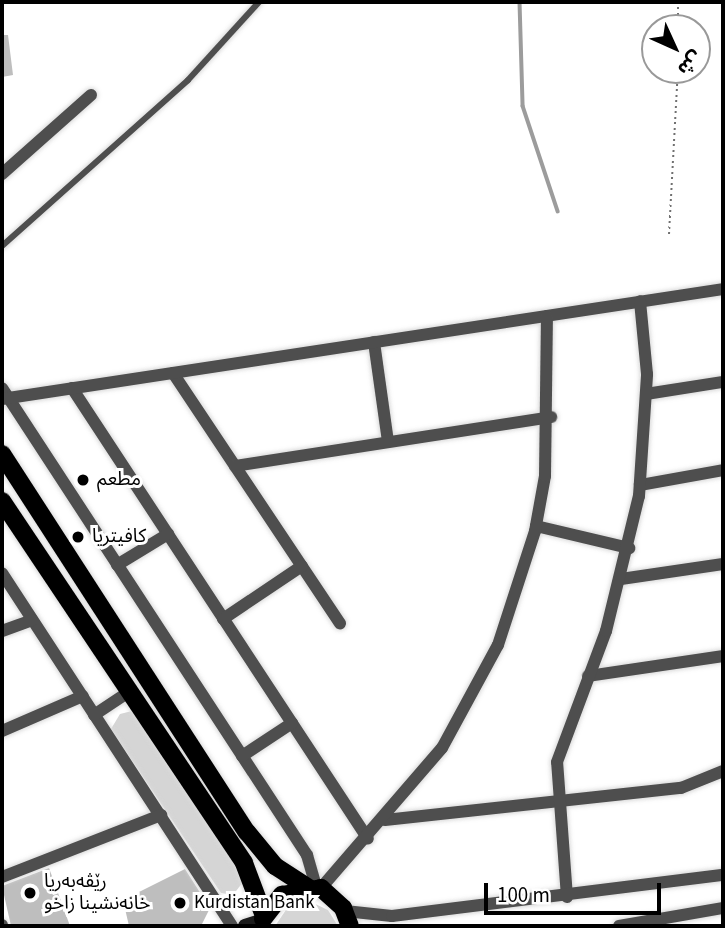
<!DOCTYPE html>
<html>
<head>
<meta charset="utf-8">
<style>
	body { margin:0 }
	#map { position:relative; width:725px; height:928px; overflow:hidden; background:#fff; font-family:"Source Sans 3","Noto Sans Arabic",sans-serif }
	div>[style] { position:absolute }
	.green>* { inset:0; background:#d5d5d5 }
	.stream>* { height:3.5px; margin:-1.75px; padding:0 1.75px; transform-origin:1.75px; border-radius:1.75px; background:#9c9c9c }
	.building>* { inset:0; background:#bebebe }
	.path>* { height:2px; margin-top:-1px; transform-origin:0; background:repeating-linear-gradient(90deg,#707070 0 2px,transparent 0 5.5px) }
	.roads { filter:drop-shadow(0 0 2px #dbdbdb) drop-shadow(0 0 2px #dbdbdb) }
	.lane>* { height:6px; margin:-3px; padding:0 3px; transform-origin:3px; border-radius:3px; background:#4e4e4e }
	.street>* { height:12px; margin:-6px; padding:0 6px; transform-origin:6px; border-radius:6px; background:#4e4e4e }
	.secondary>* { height:14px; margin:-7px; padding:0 7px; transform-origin:7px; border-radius:7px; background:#1b1b1b }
	.primary>* { height:18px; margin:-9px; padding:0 9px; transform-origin:9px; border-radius:9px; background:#000 }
	.dots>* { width:19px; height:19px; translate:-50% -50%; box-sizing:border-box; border:4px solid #fff; border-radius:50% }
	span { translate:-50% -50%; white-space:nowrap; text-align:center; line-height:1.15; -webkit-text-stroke:6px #fff; paint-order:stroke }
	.poi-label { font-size:19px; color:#000 }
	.left { translate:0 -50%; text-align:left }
	.frame { position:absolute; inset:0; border:4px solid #000; pointer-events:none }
	.north { position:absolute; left:641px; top:14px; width:70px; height:70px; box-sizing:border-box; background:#fff; border:2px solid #999; border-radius:50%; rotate:135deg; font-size:19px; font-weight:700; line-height:28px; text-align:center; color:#000 }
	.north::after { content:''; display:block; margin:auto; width:24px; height:32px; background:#000; clip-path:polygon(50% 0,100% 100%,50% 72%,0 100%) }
	.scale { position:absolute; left:484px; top:883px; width:177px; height:32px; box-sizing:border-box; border:4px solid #000; border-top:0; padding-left:9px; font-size:21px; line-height:24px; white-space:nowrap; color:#000; -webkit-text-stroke:5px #fff; paint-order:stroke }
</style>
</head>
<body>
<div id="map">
	<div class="green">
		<div style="clip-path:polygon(132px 711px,235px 864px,243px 882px,233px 895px,221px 893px,111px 729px,120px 714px)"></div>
		<div style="clip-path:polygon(309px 901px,328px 910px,338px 926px,275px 926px,288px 907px)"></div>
	</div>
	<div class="stream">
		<div style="left:520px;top:2px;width:104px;rotate:88.3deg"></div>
		<div style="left:523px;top:106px;width:111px;rotate:71.6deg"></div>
	</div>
	<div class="building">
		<div style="clip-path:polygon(2px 35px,8px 35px,13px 75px,2px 77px)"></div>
		<div style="clip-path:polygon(49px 868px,70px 926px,11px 926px,2px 886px)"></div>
		<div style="clip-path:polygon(185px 869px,210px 908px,201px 926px,129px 926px,123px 900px)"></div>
	</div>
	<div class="path">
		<div style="left:678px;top:2px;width:26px;rotate:90deg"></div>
		<div style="left:669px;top:234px;width:164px;rotate:-86.9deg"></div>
	</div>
	<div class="roads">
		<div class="lane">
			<div style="left:2px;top:246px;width:249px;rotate:-41.7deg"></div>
			<div style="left:188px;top:80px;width:105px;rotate:-47.7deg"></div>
		</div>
		<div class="street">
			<div style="left:2px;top:174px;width:119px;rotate:-41.6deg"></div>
			<div style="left:374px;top:342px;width:100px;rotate:82deg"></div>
			<div style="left:173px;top:373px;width:301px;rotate:56.3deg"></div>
			<div style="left:2px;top:388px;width:558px;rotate:56.85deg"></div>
			<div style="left:307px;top:855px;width:35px;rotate:74deg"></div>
			<div style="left:72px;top:388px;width:539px;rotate:56.72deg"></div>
			<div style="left:646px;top:394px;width:78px;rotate:-8.9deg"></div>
			<div style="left:2px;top:399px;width:729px;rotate:-8.67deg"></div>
			<div style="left:235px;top:466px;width:320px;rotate:-8.8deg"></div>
			<div style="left:640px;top:485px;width:84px;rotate:-10.2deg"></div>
			<div style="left:536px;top:526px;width:96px;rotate:13.3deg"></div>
			<div style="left:117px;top:565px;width:60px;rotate:-31.3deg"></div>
			<div style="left:2px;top:573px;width:421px;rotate:56.9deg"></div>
			<div style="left:621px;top:579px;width:103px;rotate:-8.4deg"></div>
			<div style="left:223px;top:619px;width:95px;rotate:-33.9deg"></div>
			<div style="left:2px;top:631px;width:32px;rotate:-20deg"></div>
			<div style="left:588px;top:676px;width:136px;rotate:-8.4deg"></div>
			<div style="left:94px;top:715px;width:43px;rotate:-33.7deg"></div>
			<div style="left:2px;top:731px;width:88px;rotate:-23.4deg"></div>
			<div style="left:242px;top:756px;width:60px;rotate:-33.4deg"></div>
			<div style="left:385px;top:820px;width:298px;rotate:-6.2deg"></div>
			<div style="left:681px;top:788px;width:45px;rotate:-22deg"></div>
			<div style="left:2px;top:877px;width:171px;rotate:-21.3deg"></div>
			<div style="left:321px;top:888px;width:185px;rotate:-49.2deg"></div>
			<div style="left:442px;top:748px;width:117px;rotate:-61.5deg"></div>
			<div style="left:498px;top:645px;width:120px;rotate:-72deg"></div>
			<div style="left:535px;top:531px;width:56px;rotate:-79.7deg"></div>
			<div style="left:545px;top:476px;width:160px;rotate:-89.3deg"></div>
			<div style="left:567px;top:897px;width:135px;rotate:-94.2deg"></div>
			<div style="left:557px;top:762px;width:140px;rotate:-69.5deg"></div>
			<div style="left:606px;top:631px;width:139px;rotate:-76.3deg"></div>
			<div style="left:639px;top:496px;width:122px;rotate:-86.2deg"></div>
			<div style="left:647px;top:374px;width:73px;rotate:-95.5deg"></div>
			<div style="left:345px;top:911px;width:47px;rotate:6.1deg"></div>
			<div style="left:392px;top:916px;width:334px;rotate:-7.1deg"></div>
			<div style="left:2px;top:925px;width:1px;rotate:90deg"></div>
			<div style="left:619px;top:926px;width:106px;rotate:-9.8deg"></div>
		</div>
		<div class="secondary">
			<div style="left:245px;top:926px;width:19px;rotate:-18deg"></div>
		</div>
		<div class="primary">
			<div style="left:2px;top:454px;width:450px;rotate:57.1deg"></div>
			<div style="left:247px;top:832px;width:44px;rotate:50.5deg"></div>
			<div style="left:275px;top:866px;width:40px;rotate:32.9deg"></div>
			<div style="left:2px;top:501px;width:435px;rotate:56.2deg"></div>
			<div style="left:244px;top:863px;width:57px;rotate:69.3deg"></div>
			<div style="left:263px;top:919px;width:31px;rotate:-52deg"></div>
			<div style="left:282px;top:895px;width:40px;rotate:-10deg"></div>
			<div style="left:321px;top:888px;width:30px;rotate:42deg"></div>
			<div style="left:343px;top:908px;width:19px;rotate:69deg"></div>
		</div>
	</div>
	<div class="dots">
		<div style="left:83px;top:480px;background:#000"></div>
		<div style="left:78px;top:537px;background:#000"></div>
		<div style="left:30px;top:893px;background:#000"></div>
		<div style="left:180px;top:903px;background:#000"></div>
	</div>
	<div class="poi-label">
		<span class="left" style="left:97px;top:480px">مطعم</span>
		<span class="left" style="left:92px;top:537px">كافيتريا</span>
		<span class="left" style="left:44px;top:893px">رێڤه‌به‌ريا<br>خانه‌نشينا زاخو</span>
		<span class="left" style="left:194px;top:903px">Kurdistan Bank</span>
	</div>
	<div class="frame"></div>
	<div class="north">ش</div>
	<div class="scale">100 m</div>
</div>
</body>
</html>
